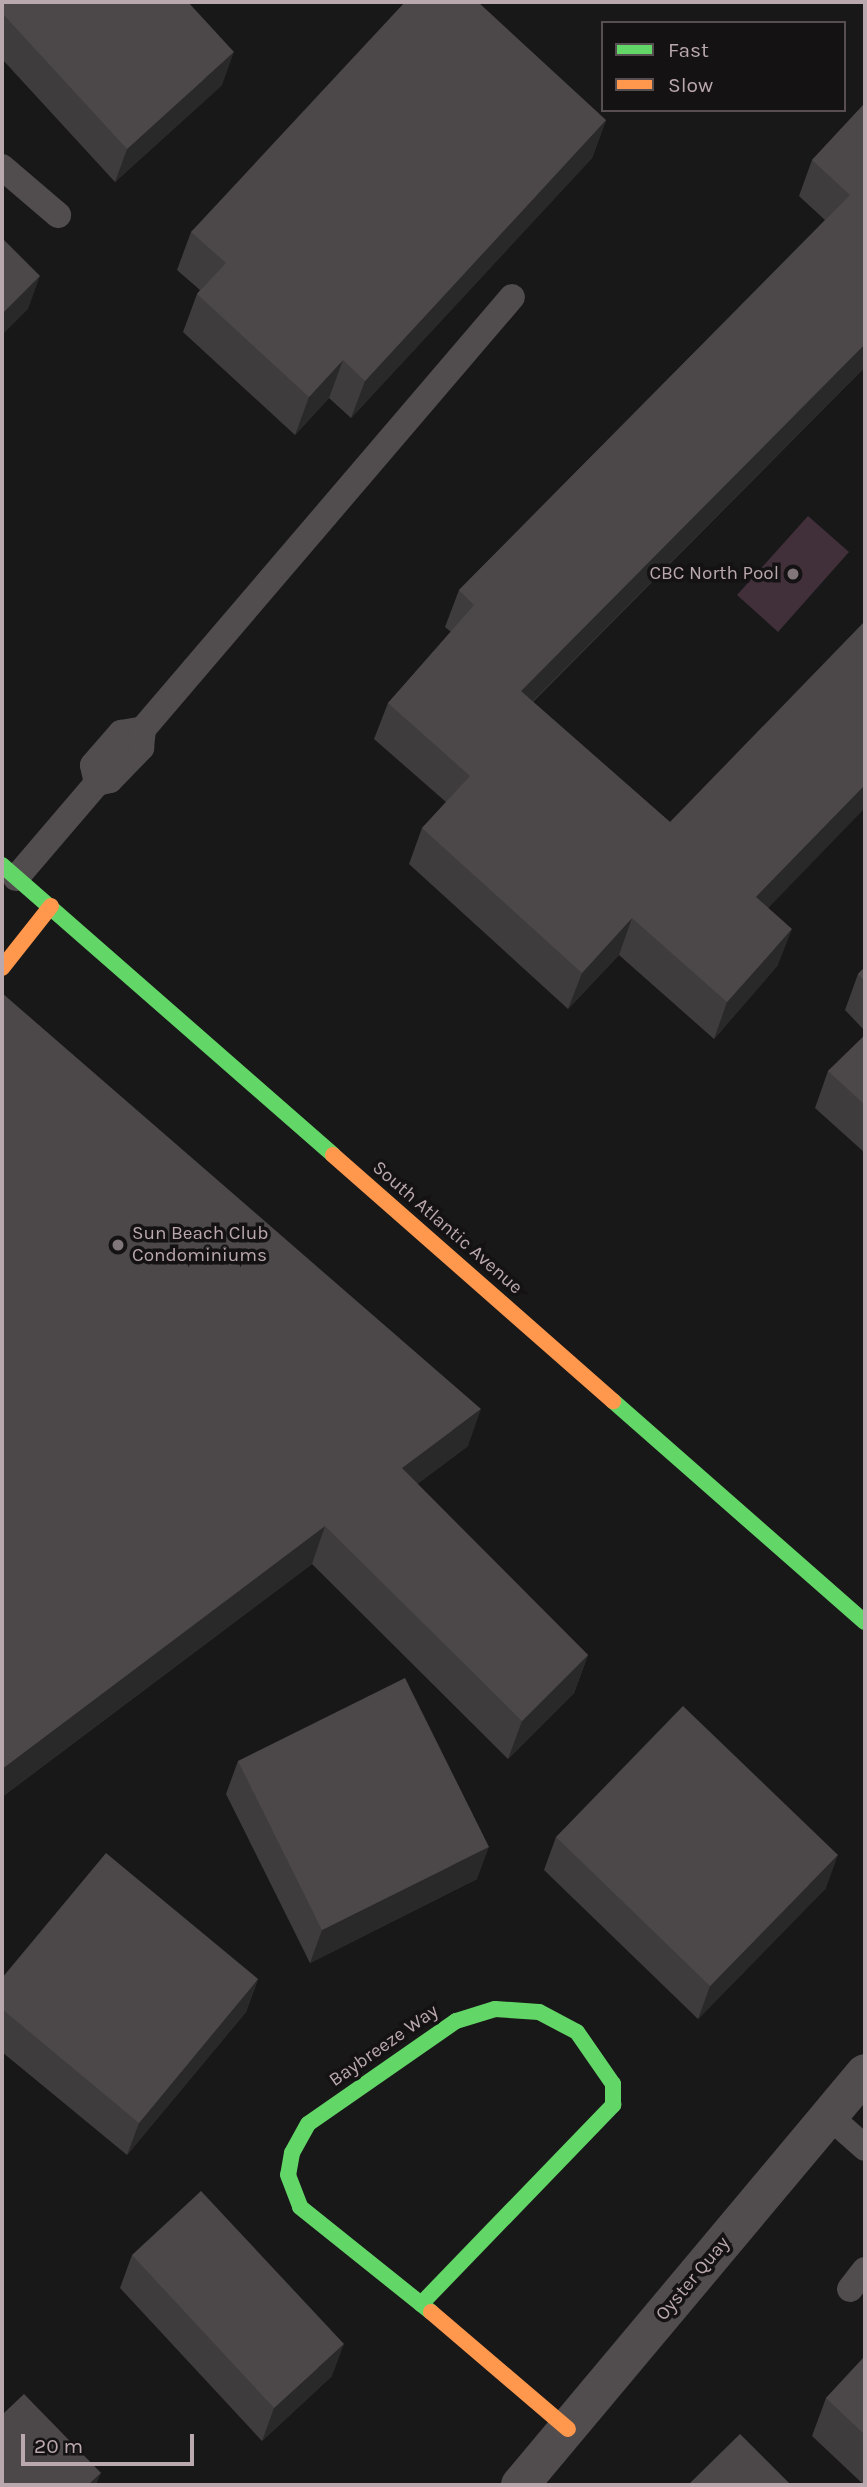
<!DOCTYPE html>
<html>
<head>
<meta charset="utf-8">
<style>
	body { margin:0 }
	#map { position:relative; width:867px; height:2487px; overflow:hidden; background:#181818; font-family:Karla,sans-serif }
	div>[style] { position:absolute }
	.water>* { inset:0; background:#412f3a }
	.lane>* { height:26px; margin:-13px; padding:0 13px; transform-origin:13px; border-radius:13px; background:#514c4d }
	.street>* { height:38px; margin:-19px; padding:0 19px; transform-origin:19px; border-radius:19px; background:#514c4d }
	.fast>* { height:16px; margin:-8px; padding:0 8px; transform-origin:8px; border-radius:8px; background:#63d668 }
	.slow>* { height:16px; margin:-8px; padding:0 8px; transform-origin:8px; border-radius:8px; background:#ff974d }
	.wall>* { inset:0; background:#3f3c3e }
	.shaded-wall>* { inset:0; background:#2a2929 }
	.building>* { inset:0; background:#4c484a }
	.dots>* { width:19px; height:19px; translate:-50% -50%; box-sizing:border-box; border:4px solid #141212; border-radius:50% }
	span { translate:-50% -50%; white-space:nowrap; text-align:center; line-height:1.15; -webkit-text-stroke:7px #141212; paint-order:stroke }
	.poi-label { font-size:19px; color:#baa8af }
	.right { translate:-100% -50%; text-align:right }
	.left { translate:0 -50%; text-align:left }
	.street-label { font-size:19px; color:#baa8af }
	.frame { position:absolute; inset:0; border:4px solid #baa8af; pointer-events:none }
	.legend { position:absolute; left:601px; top:21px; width:245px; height:91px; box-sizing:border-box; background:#141212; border:2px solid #564e51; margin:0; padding:9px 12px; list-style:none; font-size:21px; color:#baa8af }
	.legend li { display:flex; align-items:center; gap:14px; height:35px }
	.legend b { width:35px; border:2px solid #564e51 }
	.scale { position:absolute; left:21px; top:2434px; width:173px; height:32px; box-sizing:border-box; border:4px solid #baa8af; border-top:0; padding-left:9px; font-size:21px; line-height:24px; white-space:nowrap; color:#baa8af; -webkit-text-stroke:5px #141212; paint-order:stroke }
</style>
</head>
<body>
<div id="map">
	<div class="water">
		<div style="clip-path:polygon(808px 516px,849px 552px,778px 632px,737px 595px)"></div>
	</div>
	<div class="lane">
		<div style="left:2px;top:167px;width:74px;rotate:40.6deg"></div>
		<div style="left:97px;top:783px;width:18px;rotate:-103deg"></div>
		<div style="left:93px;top:765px;width:43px;rotate:-48.8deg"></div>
		<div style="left:121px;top:733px;width:22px;rotate:-10deg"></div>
		<div style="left:16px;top:878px;width:125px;rotate:-49.5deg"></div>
		<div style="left:97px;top:783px;width:13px;rotate:-13deg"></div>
		<div style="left:110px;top:780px;width:45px;rotate:-45.9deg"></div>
		<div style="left:141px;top:748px;width:19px;rotate:-84deg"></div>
		<div style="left:143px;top:729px;width:568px;rotate:-49.5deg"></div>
		<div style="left:829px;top:2116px;width:48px;rotate:41.6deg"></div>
		<div style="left:850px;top:2289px;width:24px;rotate:-52deg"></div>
	</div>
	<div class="street">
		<div style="left:520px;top:2485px;width:537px;rotate:-50.06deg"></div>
	</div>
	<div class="fast">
		<div style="left:2px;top:865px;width:440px;rotate:41.2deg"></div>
		<div style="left:613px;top:1401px;width:335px;rotate:41.3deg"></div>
		<div style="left:421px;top:2304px;width:277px;rotate:-46deg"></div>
		<div style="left:613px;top:2105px;width:21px;rotate:-90deg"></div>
		<div style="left:613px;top:2084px;width:63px;rotate:-124.7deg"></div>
		<div style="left:577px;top:2032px;width:43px;rotate:-152.2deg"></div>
		<div style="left:539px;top:2012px;width:44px;rotate:-176.1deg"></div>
		<div style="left:495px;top:2009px;width:41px;rotate:162.9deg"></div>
		<div style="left:456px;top:2021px;width:180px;rotate:145.2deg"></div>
		<div style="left:308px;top:2124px;width:33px;rotate:119deg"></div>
		<div style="left:292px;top:2153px;width:22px;rotate:100deg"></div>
		<div style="left:288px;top:2175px;width:34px;rotate:69deg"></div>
		<div style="left:300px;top:2207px;width:168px;rotate:38.7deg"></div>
	</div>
	<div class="slow">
		<div style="left:2px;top:968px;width:79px;rotate:-51.7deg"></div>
		<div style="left:333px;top:1155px;width:373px;rotate:41.3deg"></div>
		<div style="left:431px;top:2312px;width:180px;rotate:40.5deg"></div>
	</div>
	<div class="wall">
		<div style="clip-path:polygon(2px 2px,222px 85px,115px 182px,2px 59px)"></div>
		<div style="clip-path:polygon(865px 103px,865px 367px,533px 702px,768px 908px,778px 965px,714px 1039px,619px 955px,568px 1009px,409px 864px,422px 828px,446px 802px,374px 739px,388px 703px,451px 632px,445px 627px,459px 590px,825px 220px,799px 196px,812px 160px)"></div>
		<div style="clip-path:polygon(606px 120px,592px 158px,351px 418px,329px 398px,295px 435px,183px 332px,197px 294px,200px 290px,177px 270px,191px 232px)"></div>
		<div style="clip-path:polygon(865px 967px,865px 1031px,845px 1010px,858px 974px)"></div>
		<div style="clip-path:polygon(2px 993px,468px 1446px,417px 1484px,588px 1655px,574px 1693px,508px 1759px,312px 1564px,2px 1797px)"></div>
		<div style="clip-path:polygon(865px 1035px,865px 1153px,815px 1108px,828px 1071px)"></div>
		<div style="clip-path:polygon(238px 1761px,477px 1879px,310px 1963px,226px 1794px)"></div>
		<div style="clip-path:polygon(556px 1837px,826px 1888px,698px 2019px,544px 1870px)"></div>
		<div style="clip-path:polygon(2px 1978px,258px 1979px,246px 2012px,127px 2155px,2px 2052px)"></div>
		<div style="clip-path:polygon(132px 2255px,332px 2376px,262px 2441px,120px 2288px)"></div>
		<div style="clip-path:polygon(865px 2356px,865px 2485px,864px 2485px,812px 2436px,826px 2398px)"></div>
	</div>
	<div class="shaded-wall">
		<div style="clip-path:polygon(234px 52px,222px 85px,115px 182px,127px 149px)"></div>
		<div style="clip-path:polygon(606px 120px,592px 158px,351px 418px,365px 381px)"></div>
		<div style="clip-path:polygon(40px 276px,28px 309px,2px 335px,2px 314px)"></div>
		<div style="clip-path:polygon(865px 344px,865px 367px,507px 727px,521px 691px)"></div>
		<div style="clip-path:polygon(343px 360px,329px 398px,295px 435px,309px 397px)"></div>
		<div style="clip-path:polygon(865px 785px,865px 808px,743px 934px,756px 897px)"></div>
		<div style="clip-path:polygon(632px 918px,619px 955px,568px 1009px,582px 973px)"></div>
		<div style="clip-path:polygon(792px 929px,778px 965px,714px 1039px,727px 1002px)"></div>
		<div style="clip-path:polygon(481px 1409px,468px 1446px,388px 1506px,402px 1468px)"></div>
		<div style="clip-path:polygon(325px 1526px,312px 1564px,2px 1797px,2px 1769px)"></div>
		<div style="clip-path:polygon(588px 1655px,574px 1693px,508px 1759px,522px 1721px)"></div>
		<div style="clip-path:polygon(489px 1847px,477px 1879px,310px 1963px,322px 1930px)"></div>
		<div style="clip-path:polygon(838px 1855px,826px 1888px,698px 2019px,710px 1986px)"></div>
		<div style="clip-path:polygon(258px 1979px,246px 2012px,127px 2155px,139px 2123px)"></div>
		<div style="clip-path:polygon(344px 2344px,332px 2376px,262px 2441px,274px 2408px)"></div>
		<div style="clip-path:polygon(101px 2473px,96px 2485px,88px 2485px)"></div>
	</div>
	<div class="building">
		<div style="clip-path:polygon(2px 2px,188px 2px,234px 52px,127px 149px,2px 13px)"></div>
		<div style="clip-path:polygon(405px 2px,478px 2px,606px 120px,365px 381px,343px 360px,309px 397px,197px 294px,226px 263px,191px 232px)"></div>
		<div style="clip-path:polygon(865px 103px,865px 344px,521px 691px,670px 822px,865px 621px,865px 785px,756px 897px,792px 929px,727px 1002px,632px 918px,582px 973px,422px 828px,470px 776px,388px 703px,474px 605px,459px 590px,850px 195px,812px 160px)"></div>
		<div style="clip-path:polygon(2px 238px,40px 276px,2px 314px)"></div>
		<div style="clip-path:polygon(865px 967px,865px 981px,858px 974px)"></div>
		<div style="clip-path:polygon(2px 993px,481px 1409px,402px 1468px,588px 1655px,522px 1721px,325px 1526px,2px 1769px)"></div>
		<div style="clip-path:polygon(865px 1035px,865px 1105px,828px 1071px)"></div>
		<div style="clip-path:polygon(405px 1678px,489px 1847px,322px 1930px,238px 1761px)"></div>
		<div style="clip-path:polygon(683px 1706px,838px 1855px,710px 1986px,556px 1837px)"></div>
		<div style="clip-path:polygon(106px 1853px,258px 1979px,139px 2123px,2px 2009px,2px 1978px)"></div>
		<div style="clip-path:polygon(201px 2191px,344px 2344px,274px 2408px,132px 2255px)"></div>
		<div style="clip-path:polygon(865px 2356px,865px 2435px,826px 2398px)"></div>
		<div style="clip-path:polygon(24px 2394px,101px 2473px,88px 2485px,2px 2485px,2px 2412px,4px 2413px)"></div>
		<div style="clip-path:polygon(740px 2434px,791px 2485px,688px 2485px)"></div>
	</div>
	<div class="dots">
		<div style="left:793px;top:574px;background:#81767a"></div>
		<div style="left:118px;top:1245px;background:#81767a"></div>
	</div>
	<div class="poi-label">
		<span class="right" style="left:779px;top:574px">CBC North Pool</span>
		<span class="left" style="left:132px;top:1245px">Sun Beach Club<br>Condominiums</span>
	</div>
	<div class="street-label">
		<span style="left:447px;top:1228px;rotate:41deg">South Atlantic Avenue</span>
		<span style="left:384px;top:2046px;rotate:-35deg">Baybreeze Way</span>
		<span style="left:693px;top:2279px;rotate:-50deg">Oyster Quay</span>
	</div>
	<div class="frame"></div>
	<ul class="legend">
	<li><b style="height:9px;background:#63d668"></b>Fast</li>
	<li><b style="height:9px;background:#ff974d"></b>Slow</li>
	</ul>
	<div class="scale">20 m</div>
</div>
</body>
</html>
